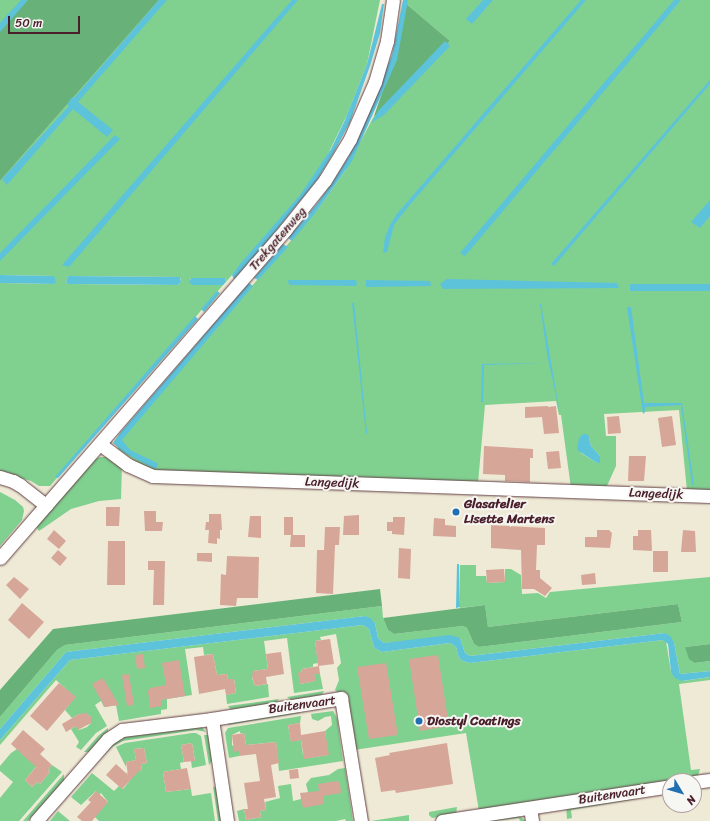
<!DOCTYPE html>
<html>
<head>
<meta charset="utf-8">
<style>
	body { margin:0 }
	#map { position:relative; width:710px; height:821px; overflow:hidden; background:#eeead5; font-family:Sriracha,sans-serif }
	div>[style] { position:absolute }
	.green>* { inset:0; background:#80d090 }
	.forest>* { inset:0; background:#68b27a }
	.water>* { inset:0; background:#5dc3da }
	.building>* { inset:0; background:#d6a698 }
	.roads { filter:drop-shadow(0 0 1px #633d44) drop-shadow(0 0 1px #633d44) }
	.minor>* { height:13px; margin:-6.5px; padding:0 6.5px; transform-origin:6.5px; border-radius:6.5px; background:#fff }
	.dots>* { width:11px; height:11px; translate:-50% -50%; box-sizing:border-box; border:2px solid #f6f6f2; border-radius:50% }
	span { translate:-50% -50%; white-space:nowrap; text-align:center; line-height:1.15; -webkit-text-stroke:4px #f6f6f2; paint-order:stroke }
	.street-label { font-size:13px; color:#4a1f2b }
	.poi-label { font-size:13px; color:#4a1f2b; font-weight:700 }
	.left { translate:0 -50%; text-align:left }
	.north { position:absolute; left:662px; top:773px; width:40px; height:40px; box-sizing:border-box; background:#f6f6f2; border:1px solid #b1a0a2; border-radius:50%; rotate:128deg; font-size:11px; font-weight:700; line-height:16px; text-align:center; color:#4a1f2b }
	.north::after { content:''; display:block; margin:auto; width:14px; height:18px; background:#1f6fb2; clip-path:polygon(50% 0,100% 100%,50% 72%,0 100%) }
	.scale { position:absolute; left:8px; top:16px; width:72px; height:18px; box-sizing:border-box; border:2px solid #4a1f2b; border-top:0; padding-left:5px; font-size:12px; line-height:14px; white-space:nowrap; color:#4a1f2b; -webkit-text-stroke:3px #f6f6f2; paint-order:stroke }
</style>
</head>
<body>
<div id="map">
	<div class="green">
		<div style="clip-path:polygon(0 0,25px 0,0 28px)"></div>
		<div style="clip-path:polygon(evenodd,159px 0,380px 0,367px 64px,347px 115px,328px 154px,305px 190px,226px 282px,225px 278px,191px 278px,190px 279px,192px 285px,224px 284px,50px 486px,39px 486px,31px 481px,0 472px,0 283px,54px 284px,54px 276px,0 275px,0 181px,159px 0,68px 276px,179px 277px,181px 279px,180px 283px,178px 285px,68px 284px,66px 282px,68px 276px)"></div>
		<div style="clip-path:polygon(evenodd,404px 0,710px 0,710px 491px,687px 491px,679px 410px,604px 414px,606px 436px,616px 436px,616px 466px,607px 486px,571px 488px,561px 415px,559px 415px,556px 401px,485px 405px,478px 483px,161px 471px,144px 467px,118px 449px,117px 443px,318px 209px,345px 171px,374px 116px,377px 115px,450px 41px,404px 2px,404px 0,589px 437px,591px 446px,600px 456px,600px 463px,597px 463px,581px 453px,589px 437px)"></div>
		<div style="clip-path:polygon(100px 457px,109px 457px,122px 465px,121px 499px,99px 501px,71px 509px,39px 531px,35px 525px,93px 460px)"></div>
		<div style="clip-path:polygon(0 492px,15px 500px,23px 507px,24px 511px,22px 520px,0 546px)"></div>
		<div style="clip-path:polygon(460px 565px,476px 565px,476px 576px,486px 576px,487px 583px,505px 582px,505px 569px,511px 569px,521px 575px,522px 594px,538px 593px,546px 598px,550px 592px,710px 577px,710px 644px,685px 647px,695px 663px,710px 661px,710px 671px,680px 674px,674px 642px,665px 633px,470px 656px,465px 653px,460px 638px,384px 643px,378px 638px,375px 623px,365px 616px,66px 652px,0 729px,0 717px,57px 650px,65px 645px,382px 606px,383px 618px,388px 630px,394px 634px,463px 626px,467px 628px,474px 644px,479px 647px,682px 622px,678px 604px,488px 627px,485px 605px,460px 608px)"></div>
		<div style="clip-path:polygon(363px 625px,369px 629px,374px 647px,378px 650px,382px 652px,450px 643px,456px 647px,459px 658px,463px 661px,470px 663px,663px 640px,666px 641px,671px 672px,683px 681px,710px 677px,710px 680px,679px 684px,691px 770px,700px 769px,698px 776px,479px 811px,466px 733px,354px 750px,337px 692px,335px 690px,339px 680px,337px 668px,341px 663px,336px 634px,320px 637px,321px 640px,315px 641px,318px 663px,313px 664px,313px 667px,302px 669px,300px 684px,315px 681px,314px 674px,320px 674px,323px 689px,294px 693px,287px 638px,264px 641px,268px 669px,253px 671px,254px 676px,252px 678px,255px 686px,268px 684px,269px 697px,227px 704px,226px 695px,236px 693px,234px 679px,228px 679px,227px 674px,217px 675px,213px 654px,204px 655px,203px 647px,185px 649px,192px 695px,167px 699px,167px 709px,161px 710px,161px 714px,119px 721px,116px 705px,104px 707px,101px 701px,95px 705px,107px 726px,96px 733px,81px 750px,76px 747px,79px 742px,71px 729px,76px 726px,79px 730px,87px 727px,91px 723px,91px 717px,87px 714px,79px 714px,72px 718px,65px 710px,75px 697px,56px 680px,0 745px,0 740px,70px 660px)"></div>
		<div style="clip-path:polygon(324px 691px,321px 696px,291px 700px,287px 697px)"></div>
		<div style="clip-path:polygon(279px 699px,276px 703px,231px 710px,228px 706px)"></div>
		<div style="clip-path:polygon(298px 711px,300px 713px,228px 725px,227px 722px)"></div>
		<div style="clip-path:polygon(333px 711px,337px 718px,343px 761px,279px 771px,276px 742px,246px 745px,244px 733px,240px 733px,240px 731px,232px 735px,232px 745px,239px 751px,239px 756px,229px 758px,225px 733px,228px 728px,301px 716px,300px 723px,288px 725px,291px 741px,301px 740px,303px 755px,309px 754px,309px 758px,328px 755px,325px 731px,332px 725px,331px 716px,325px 717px,318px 721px,312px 719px,311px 714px)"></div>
		<div style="clip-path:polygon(196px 725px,202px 727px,206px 732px,196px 730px,123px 741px,112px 747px,103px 756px,102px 755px,104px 750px,122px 737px)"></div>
		<div style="clip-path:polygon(108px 728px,108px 731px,89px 752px,84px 752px,98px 736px)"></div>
		<div style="clip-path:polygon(192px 733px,196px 733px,201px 736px,206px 765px,192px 768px,191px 761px,195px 760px,192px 743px,181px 745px,184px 762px,180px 763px,181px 769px,163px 772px,166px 792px,191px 789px,192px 796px,211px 793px,215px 821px,99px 821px,94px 816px,108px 802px,101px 793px,99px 795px,96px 791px,81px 805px,71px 797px,92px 773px,114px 791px,119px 786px,123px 789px,132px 778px,126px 773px,142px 770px,141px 764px,147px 763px,144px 748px,134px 749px,136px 760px,126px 762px,126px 767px,116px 747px,118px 746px,125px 743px)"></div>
		<div style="clip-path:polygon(204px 735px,209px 735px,212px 761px,209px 765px)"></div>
		<div style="clip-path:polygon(17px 749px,39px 763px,25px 780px,32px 787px,37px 782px,40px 784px,50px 772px,48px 770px,52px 765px,62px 772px,19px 821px,0 821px,0 798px,13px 782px,0 771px,0 766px,11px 753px)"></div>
		<div style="clip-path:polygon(345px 768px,353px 821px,346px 821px,345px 819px,336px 821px,239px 821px,237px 811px,244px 809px,246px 820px,261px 817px,260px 811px,266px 810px,265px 802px,280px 798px,278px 786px,291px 784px,293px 801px,301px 799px,308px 792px,306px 784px,311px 778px,329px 775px,338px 769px)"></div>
		<div style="clip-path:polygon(64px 774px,64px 781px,28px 821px,23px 821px)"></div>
		<div style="clip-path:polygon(213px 786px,216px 788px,223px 821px,218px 821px)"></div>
		<div style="clip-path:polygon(636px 795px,636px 799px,571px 810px,572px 818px,567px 819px,566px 806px)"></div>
		<div style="clip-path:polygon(457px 807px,456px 814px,432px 818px,429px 815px,429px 812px)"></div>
		<div style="clip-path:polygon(58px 811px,70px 821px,50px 821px)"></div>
		<div style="clip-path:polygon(409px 815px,409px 821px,371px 821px)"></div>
		<div style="clip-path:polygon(518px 815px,526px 821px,520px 821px,519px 818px,494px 821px,495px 819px)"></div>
	</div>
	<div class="forest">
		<div style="clip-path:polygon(25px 0,159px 0,0 181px,0 28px)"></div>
		<div style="clip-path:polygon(404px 2px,450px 41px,377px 115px,374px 116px,390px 70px)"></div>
		<div style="clip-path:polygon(380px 589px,382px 606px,65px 645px,57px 650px,0 717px,0 690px,53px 629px)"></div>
		<div style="clip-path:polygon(678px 604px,682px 622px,479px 647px,474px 644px,467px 628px,463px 626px,394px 634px,388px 630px,383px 618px,485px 605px,488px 627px)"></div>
		<div style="clip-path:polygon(710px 644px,710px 661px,695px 663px,689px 659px,685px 647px)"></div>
	</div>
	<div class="water">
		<div style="clip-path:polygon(21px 0,28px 0,0 32px,0 23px)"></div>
		<div style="clip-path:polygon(159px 0,167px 0,78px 102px,113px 130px,107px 137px,73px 109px,7px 185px,2px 179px,69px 106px,67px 105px,72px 97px,74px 98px)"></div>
		<div style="clip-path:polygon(292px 0,298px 0,69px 267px,62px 265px)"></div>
		<div style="clip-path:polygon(403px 0,408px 0,397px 60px,352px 161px,316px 212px,292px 241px,288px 238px,316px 205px,332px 183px,349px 156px,358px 138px,392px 55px)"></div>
		<div style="clip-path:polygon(483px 0,493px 0,472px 24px,466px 19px)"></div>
		<div style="clip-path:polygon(581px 0,586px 0,408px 207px,394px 225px,387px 252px,383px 253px,385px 237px,390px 225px,396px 215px)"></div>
		<div style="clip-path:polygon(674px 0,681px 0,465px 256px,460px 253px)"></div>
		<div style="clip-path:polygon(382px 4px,384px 4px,380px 33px,370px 66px,350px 122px,334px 152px,317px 180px,266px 243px,234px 279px,232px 275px,240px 264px,300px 195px,331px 149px,345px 120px,367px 64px)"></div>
		<div style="clip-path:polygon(445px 41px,450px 46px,384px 115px,371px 123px,379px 110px)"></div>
		<div style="clip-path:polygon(710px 80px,710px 84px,554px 266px,551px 264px)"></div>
		<div style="clip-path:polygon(115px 135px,120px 139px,0 261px,0 253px)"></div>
		<div style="clip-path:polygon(710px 200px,710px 216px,700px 228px,691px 222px)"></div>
		<div style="clip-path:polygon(283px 244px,288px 247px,258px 280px,254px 278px)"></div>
		<div style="clip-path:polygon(0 275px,54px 276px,56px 282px,54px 284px,0 283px)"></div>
		<div style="clip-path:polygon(68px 276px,180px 277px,181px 282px,178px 285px,68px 284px,66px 282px)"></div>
		<div style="clip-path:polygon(191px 278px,225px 278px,226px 282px,223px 285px,192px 285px,189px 282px)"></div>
		<div style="clip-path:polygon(447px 279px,617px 283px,619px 288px,443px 289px,440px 284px)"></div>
		<div style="clip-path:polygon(288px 280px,356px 280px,357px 283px,356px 286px,289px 285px)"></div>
		<div style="clip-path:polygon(366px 280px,430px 281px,431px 286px,366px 287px)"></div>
		<div style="clip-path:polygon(249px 283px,253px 286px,122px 440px,130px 450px,157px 463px,158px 466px,155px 469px,125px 453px,113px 443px,120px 433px)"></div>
		<div style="clip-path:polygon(630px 284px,710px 284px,710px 291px,630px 291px)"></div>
		<div style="clip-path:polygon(217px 291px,220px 293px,204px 312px,201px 309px)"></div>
		<div style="clip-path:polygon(352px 303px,354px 303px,367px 433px,366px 434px)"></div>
		<div style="clip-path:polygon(540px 304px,541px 304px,560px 414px,547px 354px)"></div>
		<div style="clip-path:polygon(627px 307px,631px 307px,644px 403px,682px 403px,694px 485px,692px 485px,681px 405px,645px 407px,645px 412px,643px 414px)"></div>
		<div style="clip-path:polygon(195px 316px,198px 319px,58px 478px,55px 477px)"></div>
		<div style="clip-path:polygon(546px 363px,484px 365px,483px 402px,481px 402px,482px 364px)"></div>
		<div style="clip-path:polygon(583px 434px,587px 434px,589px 437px,591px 446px,600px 456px,600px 463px,597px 463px,577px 450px,579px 438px)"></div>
		<div style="clip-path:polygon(457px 564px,459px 564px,460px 607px,456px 608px)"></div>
		<div style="clip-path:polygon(365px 616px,370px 618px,375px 623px,378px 638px,384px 643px,450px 635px,460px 638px,465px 653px,470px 656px,665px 633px,670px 636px,674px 642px,680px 674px,710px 671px,710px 677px,682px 681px,675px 678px,671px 672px,668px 644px,663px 640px,470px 663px,463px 661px,459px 658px,456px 647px,450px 643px,382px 652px,378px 650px,374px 647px,369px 629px,363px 625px,70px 660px,0 740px,0 729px,66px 652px)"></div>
	</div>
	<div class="building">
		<div style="clip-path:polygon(548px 406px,548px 407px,556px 406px,559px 433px,544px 434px,542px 417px,525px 418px,525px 407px)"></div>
		<div style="clip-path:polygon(619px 416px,621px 433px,608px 434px,607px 417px)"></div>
		<div style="clip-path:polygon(672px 416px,676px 445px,662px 447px,658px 418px)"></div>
		<div style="clip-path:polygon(484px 446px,533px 449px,533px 458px,530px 458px,530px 482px,505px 481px,505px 475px,483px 474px)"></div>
		<div style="clip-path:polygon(559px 451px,561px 468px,548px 469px,546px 452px)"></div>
		<div style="clip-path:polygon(629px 456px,646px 456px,644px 481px,628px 481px)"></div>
		<div style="clip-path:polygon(106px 507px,120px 507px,119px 526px,106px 526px)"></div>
		<div style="clip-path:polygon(144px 511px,156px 511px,156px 522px,163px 522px,162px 531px,145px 531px)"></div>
		<div style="clip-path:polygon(209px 514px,221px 514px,222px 530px,220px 530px,220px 539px,217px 538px,217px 544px,208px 543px,209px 530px,205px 530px,206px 522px,209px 522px)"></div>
		<div style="clip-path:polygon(359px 515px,359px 535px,343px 535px,344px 516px)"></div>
		<div style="clip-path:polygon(250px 516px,261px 516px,261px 538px,248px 537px)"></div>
		<div style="clip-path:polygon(284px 517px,293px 517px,293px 535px,305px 535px,305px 547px,290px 547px,291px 535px,284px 535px)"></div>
		<div style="clip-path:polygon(393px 517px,405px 517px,404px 535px,392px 534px,392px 531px,387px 531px,387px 522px,393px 522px)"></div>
		<div style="clip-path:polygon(434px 518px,445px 519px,445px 525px,456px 526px,456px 537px,433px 536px)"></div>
		<div style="clip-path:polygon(491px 525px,545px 528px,545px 545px,537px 545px,536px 570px,540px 570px,540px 578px,552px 588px,545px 596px,534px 589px,522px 589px,521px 550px,491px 548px)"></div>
		<div style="clip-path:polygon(325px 527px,340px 527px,339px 545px,335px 545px,333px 594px,316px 593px,317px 550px,324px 550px)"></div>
		<div style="clip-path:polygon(54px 530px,66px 541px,59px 549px,47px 539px)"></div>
		<div style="clip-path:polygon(597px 530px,609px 530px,612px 533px,610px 548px,585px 547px,585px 537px,597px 537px)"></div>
		<div style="clip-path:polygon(638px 530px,651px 530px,652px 551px,633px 550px,633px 536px,638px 536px)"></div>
		<div style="clip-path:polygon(683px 530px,695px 531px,696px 552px,681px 552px)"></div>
		<div style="clip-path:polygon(108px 541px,125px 541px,125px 585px,107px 585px)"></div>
		<div style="clip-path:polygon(399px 548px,411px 549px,410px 579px,398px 578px)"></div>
		<div style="clip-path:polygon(58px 550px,67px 558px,60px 566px,51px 558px)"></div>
		<div style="clip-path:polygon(653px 551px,668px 551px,668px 572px,653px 572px)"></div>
		<div style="clip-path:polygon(197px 553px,212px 553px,212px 562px,197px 561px)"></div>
		<div style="clip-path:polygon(227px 556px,259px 557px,258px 598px,237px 598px,236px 606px,220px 605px,221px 574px,226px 575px)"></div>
		<div style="clip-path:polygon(148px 561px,165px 561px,164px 605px,153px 605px,154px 570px,148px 570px)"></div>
		<div style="clip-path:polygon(504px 569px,505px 582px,487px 583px,486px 570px)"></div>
		<div style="clip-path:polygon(595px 573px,596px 584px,582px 585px,581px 575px)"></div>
		<div style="clip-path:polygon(14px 577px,29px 589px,20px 599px,6px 585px)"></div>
		<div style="clip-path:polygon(22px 603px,44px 622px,29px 639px,8px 620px)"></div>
		<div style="clip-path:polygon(330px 639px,334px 664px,318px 666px,315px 641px)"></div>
		<div style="clip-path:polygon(281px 652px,284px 674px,266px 677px,267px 684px,255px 686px,252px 677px,253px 671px,268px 669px,266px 654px)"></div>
		<div style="clip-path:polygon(143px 654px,145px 668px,137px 669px,135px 655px)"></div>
		<div style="clip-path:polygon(213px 654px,217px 675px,227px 674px,228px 679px,234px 679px,236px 693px,226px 695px,225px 689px,199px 694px,194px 657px)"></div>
		<div style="clip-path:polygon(438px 655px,449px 726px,420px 731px,409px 659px)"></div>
		<div style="clip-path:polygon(179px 660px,185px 696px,161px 700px,162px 706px,150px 708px,148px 691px,150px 688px,166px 685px,162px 663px)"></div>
		<div style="clip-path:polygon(386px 663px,398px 735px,369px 739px,357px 667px)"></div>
		<div style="clip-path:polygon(319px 666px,320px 674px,314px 674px,316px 681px,300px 684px,298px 673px,302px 672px,302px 669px)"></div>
		<div style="clip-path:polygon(129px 674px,134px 705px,127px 706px,122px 675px)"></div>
		<div style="clip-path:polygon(103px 678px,119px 705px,105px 707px,92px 684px)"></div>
		<div style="clip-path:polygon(59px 683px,76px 697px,47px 731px,30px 716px)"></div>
		<div style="clip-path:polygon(86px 713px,91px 717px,91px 723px,78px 730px,76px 726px,66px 732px,62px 724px,79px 714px)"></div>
		<div style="clip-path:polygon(300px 723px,301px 735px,325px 731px,329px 755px,304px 759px,301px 740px,291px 742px,288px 725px)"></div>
		<div style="clip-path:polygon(23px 730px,45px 749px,40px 754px,52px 765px,48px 770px,50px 772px,40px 784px,37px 782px,32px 787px,25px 780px,36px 767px,11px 744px)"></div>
		<div style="clip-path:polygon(244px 733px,246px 745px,276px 742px,279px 763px,271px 765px,276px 797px,264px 799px,266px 810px,260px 811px,261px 817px,246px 820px,244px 809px,248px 809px,244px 783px,260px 781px,256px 754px,239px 756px,239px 751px,234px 752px,232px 735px)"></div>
		<div style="clip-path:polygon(192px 743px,195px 761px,184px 762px,181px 745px)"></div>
		<div style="clip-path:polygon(447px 743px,453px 784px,396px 793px,395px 790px,381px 792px,375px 758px,390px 755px,389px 753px)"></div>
		<div style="clip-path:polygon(144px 748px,147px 763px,141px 764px,142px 770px,139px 771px,122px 789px,106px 775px,116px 764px,128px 775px,126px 762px,136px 760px,134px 749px)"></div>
		<div style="clip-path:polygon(187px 768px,191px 789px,166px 792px,163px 772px)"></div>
		<div style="clip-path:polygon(298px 769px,299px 778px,290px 779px,289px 770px)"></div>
		<div style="clip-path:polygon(337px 781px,340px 783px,341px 793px,323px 796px,324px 804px,303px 808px,300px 793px,319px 791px,318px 784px)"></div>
		<div style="clip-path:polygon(96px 791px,108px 802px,92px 821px,82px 821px,77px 817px,91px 802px,88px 800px)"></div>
	</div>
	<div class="roads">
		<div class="minor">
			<div style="left:100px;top:444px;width:35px;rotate:37deg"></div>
			<div style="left:128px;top:465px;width:27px;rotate:24deg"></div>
			<div style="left:153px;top:476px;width:557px;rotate:2.06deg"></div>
			<div style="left:0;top:477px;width:14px;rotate:17deg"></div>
			<div style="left:13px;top:481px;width:8px;rotate:30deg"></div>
			<div style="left:20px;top:485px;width:33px;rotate:38deg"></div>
			<div style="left:0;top:558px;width:435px;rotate:-49deg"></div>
			<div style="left:285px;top:230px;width:64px;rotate:-51.3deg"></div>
			<div style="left:325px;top:180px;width:48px;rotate:-58.6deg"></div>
			<div style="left:350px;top:139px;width:62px;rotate:-66.3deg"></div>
			<div style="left:375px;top:82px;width:43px;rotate:-73.7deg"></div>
			<div style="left:387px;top:41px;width:41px;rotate:-81.7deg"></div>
			<div style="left:212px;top:719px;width:103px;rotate:81.6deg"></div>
			<div style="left:694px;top:782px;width:16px;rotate:-7deg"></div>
			<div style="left:530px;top:808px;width:13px;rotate:81deg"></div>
			<div style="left:36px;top:821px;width:109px;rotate:-48.7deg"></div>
			<div style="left:108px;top:739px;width:17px;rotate:-33deg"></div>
			<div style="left:122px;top:730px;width:91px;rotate:-7deg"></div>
			<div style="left:212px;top:719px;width:131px;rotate:-9.2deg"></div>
			<div style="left:341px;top:698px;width:125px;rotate:80.8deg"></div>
			<div style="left:442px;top:821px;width:231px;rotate:-8.7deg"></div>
		</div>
	</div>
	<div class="dots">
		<div style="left:456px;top:512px;background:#1f6fb2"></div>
		<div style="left:419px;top:721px;background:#1f6fb2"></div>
	</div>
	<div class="street-label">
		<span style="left:278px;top:239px;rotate:-49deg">Trekgatenweg</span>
		<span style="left:332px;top:483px;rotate:2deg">Langedijk</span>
		<span style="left:656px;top:494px;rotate:2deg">Langedijk</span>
		<span style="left:302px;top:705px;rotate:-8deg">Buitenvaart</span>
		<span style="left:612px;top:795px;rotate:-9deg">Buitenvaart</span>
	</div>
	<div class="poi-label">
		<span class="left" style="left:464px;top:512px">Glasatelier<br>Lisette Martens</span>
		<span class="left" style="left:427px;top:721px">Diostyl Coatings</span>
	</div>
	<div class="north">N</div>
	<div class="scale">50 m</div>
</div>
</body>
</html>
